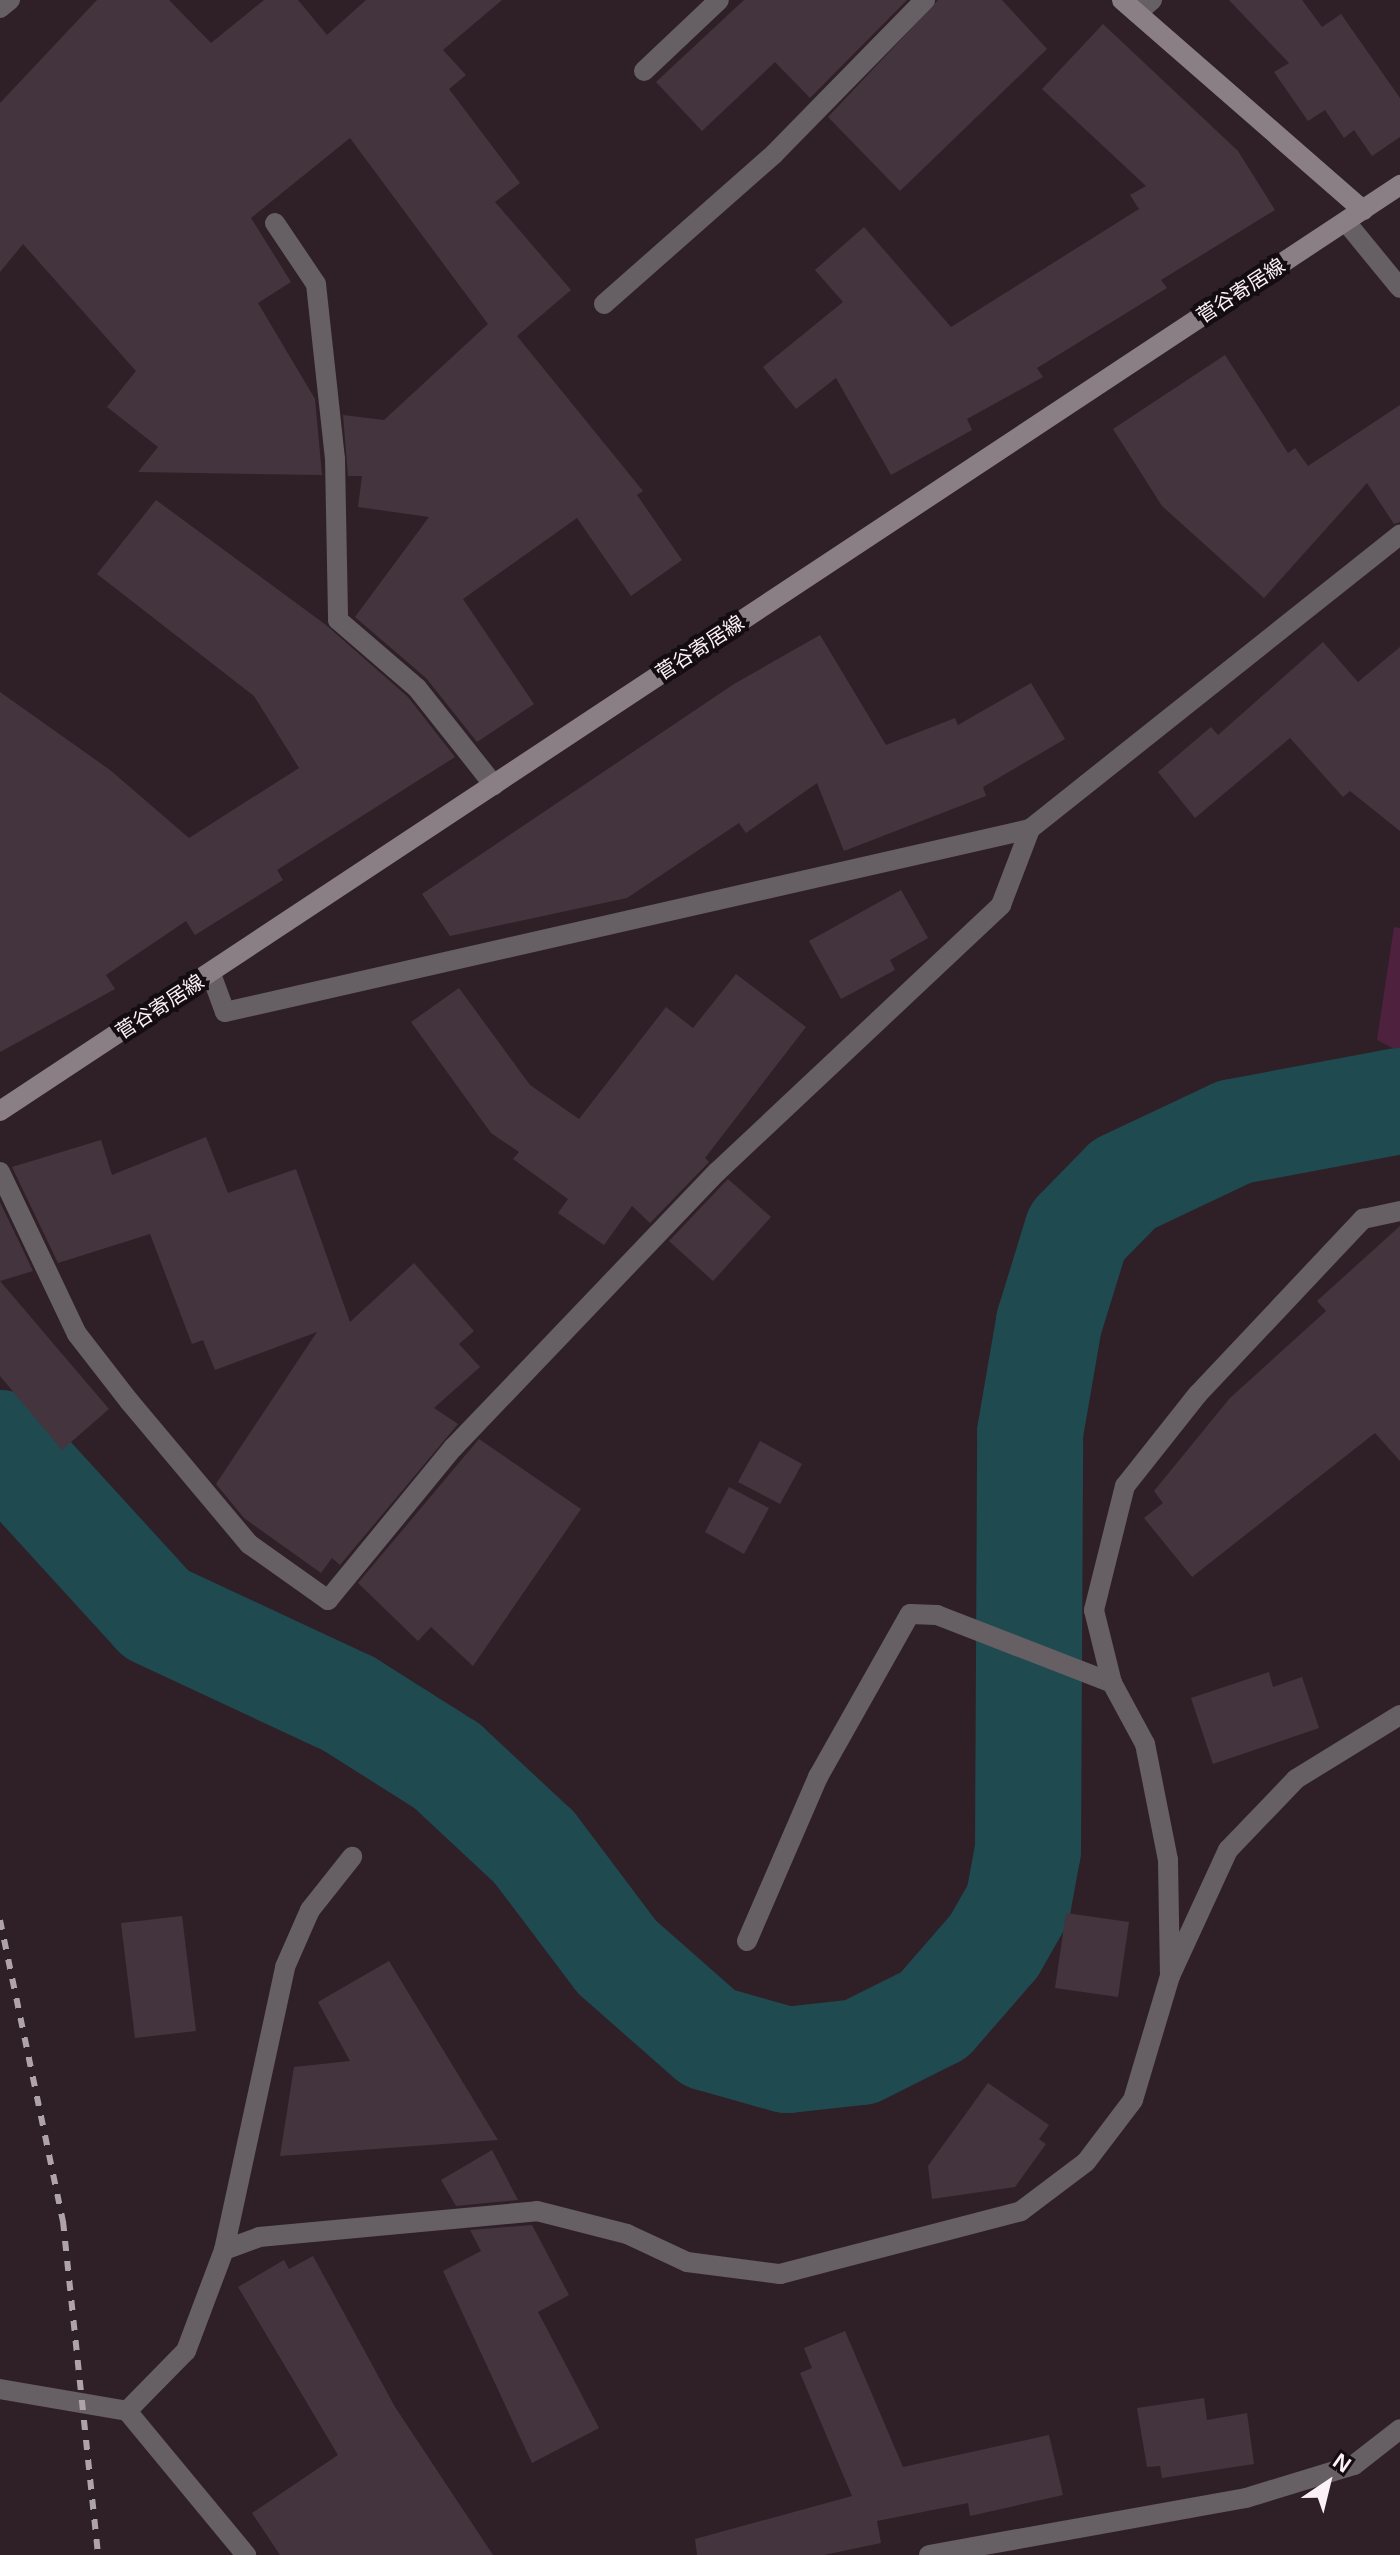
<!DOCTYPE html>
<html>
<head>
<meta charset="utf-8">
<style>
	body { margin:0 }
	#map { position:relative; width:1400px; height:2555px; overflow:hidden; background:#2f2028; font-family:Helvetica,"Noto Sans JP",sans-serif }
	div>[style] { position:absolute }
	.green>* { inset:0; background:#4e213e }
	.river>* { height:106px; margin:-53px; padding:0 53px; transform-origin:53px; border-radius:53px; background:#1f4a50 }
	.building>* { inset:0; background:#44343d }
	.lane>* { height:20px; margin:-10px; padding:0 10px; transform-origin:10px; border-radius:10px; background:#665f63 }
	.street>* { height:20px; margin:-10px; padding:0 10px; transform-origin:10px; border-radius:10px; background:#665f63 }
	.secondary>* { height:20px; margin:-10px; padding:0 10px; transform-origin:10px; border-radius:10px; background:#8b7f86 }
	.rail>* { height:6px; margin-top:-3px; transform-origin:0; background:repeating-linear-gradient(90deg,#afa3aa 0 10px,transparent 0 20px) }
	span { translate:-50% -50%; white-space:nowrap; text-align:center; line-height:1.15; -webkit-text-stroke:8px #130c10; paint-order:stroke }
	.street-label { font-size:20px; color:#fcf1f7 }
	.north { position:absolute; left:1288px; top:2443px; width:80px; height:80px; -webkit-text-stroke:6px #130c10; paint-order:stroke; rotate:35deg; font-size:22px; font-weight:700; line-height:32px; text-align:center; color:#fcf1f7 }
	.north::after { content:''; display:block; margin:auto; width:28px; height:36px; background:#fcf1f7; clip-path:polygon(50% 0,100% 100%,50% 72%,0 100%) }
</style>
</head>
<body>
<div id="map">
	<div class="green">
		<div style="clip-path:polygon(1394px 927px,1400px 928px,1400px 1052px,1377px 1040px)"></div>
	</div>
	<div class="river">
		<div style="left:0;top:1443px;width:231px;rotate:47.6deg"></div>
		<div style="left:156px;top:1614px;width:213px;rotate:25deg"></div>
		<div style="left:349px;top:1704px;width:116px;rotate:32.3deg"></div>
		<div style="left:447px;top:1766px;width:119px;rotate:43deg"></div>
		<div style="left:534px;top:1847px;width:138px;rotate:53deg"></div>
		<div style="left:617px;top:1957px;width:123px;rotate:41.4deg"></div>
		<div style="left:709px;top:2038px;width:81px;rotate:15.8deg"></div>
		<div style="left:787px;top:2060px;width:73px;rotate:-6.3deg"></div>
		<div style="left:860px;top:2052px;width:83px;rotate:-26.6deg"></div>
		<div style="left:934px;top:2015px;width:91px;rotate:-49deg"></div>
		<div style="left:994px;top:1946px;width:48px;rotate:-60.3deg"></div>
		<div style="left:1018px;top:1904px;width:55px;rotate:-79.5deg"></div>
		<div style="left:1028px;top:1850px;width:417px;rotate:-89.7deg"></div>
		<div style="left:1030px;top:1433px;width:112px;rotate:-80.2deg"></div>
		<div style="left:1049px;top:1323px;width:95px;rotate:-72.9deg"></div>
		<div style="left:1077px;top:1232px;width:67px;rotate:-45.6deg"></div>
		<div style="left:1124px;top:1184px;width:122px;rotate:-25.3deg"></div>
		<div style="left:1234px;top:1132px;width:169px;rotate:-10.6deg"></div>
	</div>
	<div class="building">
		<div style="clip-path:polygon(97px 0,169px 0,211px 43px,264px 0,298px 0,327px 35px,366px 0,502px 0,443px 50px,466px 75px,449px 89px,520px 183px,495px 202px,571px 290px,517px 336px,643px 491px,637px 495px,682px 560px,631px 596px,577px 518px,463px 599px,534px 704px,477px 742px,426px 678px,355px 617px,429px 517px,358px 507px,362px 476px,348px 476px,343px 415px,384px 420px,488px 324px,350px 138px,251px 218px,291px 282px,258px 303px,315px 399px,322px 475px,138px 472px,158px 447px,107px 407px,136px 371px,23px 244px,0 272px,0 103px)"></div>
		<div style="clip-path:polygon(744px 0,907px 0,810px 98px,775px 62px,702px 131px,656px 82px)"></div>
		<div style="clip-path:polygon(938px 0,1002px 0,1047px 49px,900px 191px,828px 117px)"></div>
		<div style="clip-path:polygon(1229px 0,1302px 0,1322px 27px,1341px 14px,1400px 98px,1400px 137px,1372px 156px,1354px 130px,1344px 138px,1325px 110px,1308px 121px,1274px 72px,1289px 63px)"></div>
		<div style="clip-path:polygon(1103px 24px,1238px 151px,1275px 210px,1161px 280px,1167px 288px,1037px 368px,1043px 377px,967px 419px,972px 430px,891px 475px,836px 378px,796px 409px,763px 367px,843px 302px,815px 270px,864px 227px,951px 327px,1139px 209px,1130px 195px,1146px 186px,1042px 89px)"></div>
		<div style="clip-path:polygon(1225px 355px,1288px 453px,1295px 448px,1308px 466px,1400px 405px,1400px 522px,1394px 524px,1367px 483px,1264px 598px,1162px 506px,1113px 429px)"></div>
		<div style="clip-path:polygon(156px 500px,326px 625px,408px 697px,455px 757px,277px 870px,283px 880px,195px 935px,186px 921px,106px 975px,115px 989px,0 1052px,0 692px,110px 770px,189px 838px,299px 768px,254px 696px,97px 574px)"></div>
		<div style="clip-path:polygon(820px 635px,886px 745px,955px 718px,958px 725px,1031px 683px,1065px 739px,983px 787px,986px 796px,844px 851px,817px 783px,746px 833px,739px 823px,627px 898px,450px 936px,422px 894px,734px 684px)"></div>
		<div style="clip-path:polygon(1323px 642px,1358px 682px,1400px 647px,1400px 831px,1350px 791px,1343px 797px,1290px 738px,1195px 818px,1158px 772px,1211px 727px,1218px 735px)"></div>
		<div style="clip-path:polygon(901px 890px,928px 938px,890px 960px,895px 970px,841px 999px,809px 941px)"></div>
		<div style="clip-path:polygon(736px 974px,806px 1027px,705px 1158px,709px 1162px,650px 1223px,632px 1206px,604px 1245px,558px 1213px,568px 1199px,513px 1159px,519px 1152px,491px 1133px,411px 1022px,459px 988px,530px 1085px,579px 1119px,666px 1007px,693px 1028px)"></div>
		<div style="clip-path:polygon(206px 1137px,228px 1193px,296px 1169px,350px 1322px,414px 1263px,474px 1331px,459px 1344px,480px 1367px,434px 1408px,458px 1424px,340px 1565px,332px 1558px,321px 1573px,244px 1518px,216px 1484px,317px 1332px,215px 1370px,203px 1340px,192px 1344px,150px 1234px,58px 1263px,12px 1167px,101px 1140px,112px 1175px)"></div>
		<div style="clip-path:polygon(728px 1179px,771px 1217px,713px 1281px,669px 1241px)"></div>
		<div style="clip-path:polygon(0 1202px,33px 1271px,0 1281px,109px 1409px,62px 1450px,0 1376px)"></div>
		<div style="clip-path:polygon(1400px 1226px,1400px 1461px,1375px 1433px,1192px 1577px,1144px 1518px,1163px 1503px,1154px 1491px,1230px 1398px,1326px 1311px,1317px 1301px)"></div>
		<div style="clip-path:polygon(479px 1439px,581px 1509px,473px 1666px,431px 1627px,418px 1641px,358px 1583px)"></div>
		<div style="clip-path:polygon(760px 1441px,802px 1464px,780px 1504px,738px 1482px)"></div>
		<div style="clip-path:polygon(729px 1487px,769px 1508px,744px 1554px,705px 1532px)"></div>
		<div style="clip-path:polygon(1269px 1672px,1273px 1687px,1302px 1677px,1319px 1728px,1213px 1764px,1191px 1698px)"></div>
		<div style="clip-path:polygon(1066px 1913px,1129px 1922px,1118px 1997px,1055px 1988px)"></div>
		<div style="clip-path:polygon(182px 1916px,196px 2031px,135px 2038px,121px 1923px)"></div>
		<div style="clip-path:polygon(389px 1961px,498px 2140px,280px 2156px,294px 2067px,350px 2061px,318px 2002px)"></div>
		<div style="clip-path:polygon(988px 2083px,1049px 2125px,1039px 2139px,1046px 2144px,1015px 2187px,932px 2199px,928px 2166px)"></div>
		<div style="clip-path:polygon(492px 2150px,518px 2200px,456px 2206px,441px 2180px)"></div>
		<div style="clip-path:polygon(532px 2225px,569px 2295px,538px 2312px,599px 2428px,532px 2463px,443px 2271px,481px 2251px,470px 2230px)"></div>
		<div style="clip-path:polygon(313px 2256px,395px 2407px,493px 2555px,280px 2555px,252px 2513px,338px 2455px,238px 2287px,284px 2260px,289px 2269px)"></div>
		<div style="clip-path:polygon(845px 2331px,903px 2467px,1049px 2435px,1063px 2495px,970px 2516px,968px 2503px,877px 2521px,881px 2543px,824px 2555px,697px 2555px,695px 2539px,852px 2496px,800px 2373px,812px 2368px,804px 2348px)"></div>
		<div style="clip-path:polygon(1204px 2398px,1207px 2420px,1247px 2413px,1254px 2464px,1162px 2478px,1160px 2466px,1147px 2467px,1137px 2408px)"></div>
	</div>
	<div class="lane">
		<div style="left:0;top:8px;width:13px;rotate:-39deg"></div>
		<div style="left:1137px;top:13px;width:20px;rotate:-41deg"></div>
		<div style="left:644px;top:71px;width:103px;rotate:-43.4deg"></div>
		<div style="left:1346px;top:222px;width:85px;rotate:50.7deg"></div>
		<div style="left:275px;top:223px;width:73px;rotate:56.1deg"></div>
		<div style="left:316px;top:284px;width:176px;rotate:83.8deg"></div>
		<div style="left:335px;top:459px;width:161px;rotate:88.9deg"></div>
		<div style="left:338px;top:620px;width:104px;rotate:40.7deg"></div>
		<div style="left:417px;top:688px;width:124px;rotate:51.6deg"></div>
		<div style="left:604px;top:304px;width:227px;rotate:-41.4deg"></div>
		<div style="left:774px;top:154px;width:216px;rotate:-45.6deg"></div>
		<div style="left:0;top:1172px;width:179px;rotate:64.6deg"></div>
		<div style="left:77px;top:1334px;width:85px;rotate:52.2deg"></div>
		<div style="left:129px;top:1401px;width:187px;rotate:50deg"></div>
		<div style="left:249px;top:1544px;width:97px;rotate:35.3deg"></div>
		<div style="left:328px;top:1600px;width:197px;rotate:-50.6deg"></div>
		<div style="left:453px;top:1448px;width:382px;rotate:-46.3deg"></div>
		<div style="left:717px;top:1172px;width:390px;rotate:-43.2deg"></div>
		<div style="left:1001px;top:905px;width:81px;rotate:-69.1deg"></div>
		<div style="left:1170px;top:1976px;width:139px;rotate:-65.3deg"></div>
		<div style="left:1228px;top:1850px;width:98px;rotate:-46.2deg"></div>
		<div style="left:1296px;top:1779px;width:122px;rotate:-31.6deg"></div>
		<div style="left:224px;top:2250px;width:289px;rotate:-77.8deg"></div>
		<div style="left:285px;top:1967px;width:62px;rotate:-66.3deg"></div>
		<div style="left:310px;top:1910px;width:68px;rotate:-51.6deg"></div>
	</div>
	<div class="street">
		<div style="left:211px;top:974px;width:40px;rotate:69.8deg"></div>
		<div style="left:225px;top:1012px;width:826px;rotate:-12.81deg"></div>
		<div style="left:1030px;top:829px;width:473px;rotate:-38.5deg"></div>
		<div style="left:747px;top:1941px;width:179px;rotate:-66.6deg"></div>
		<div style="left:818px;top:1777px;width:187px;rotate:-60.6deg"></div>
		<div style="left:910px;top:1614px;width:27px;rotate:2deg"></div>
		<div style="left:937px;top:1615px;width:188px;rotate:21.2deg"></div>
		<div style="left:0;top:2389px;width:129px;rotate:9.8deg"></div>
		<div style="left:127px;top:2411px;width:187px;rotate:50.4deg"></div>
		<div style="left:127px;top:2411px;width:84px;rotate:-45.5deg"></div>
		<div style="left:186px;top:2351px;width:108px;rotate:-69.4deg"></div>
		<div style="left:224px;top:2250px;width:37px;rotate:-20deg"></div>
		<div style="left:259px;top:2237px;width:279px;rotate:-5.3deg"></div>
		<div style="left:537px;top:2211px;width:93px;rotate:14.3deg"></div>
		<div style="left:627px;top:2234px;width:66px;rotate:25deg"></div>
		<div style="left:687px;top:2262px;width:94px;rotate:7.4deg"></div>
		<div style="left:780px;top:2274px;width:249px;rotate:-14.6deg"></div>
		<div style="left:1021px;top:2211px;width:81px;rotate:-37deg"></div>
		<div style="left:1086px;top:2162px;width:78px;rotate:-52.8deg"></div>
		<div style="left:1133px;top:2100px;width:129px;rotate:-73.4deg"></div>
		<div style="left:1170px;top:1976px;width:116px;rotate:-91deg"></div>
		<div style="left:1168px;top:1860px;width:118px;rotate:-101.2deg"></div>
		<div style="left:1145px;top:1744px;width:69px;rotate:-118.4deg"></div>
		<div style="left:1112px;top:1683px;width:75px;rotate:-103.9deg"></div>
		<div style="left:1094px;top:1610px;width:128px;rotate:-76deg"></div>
		<div style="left:1125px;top:1486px;width:117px;rotate:-51.6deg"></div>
		<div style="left:1198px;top:1394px;width:241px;rotate:-46.7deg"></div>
		<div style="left:1363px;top:1219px;width:38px;rotate:-12deg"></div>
		<div style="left:929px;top:2555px;width:322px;rotate:-10.2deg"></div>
		<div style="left:1246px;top:2498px;width:113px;rotate:-17deg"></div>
		<div style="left:1354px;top:2465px;width:58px;rotate:-38deg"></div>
	</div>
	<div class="secondary">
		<div style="left:1122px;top:0;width:320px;rotate:41.1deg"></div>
		<div style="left:0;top:1111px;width:1679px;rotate:-33.48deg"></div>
	</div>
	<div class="rail">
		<div style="left:0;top:1920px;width:308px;rotate:78.2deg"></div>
		<div style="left:63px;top:2221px;width:336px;rotate:84deg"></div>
	</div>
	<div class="street-label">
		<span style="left:1241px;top:291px;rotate:-33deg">菅谷寄居線</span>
		<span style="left:700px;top:648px;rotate:-33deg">菅谷寄居線</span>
		<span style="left:160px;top:1007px;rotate:-33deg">菅谷寄居線</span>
	</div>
	<div class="north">N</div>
</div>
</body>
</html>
